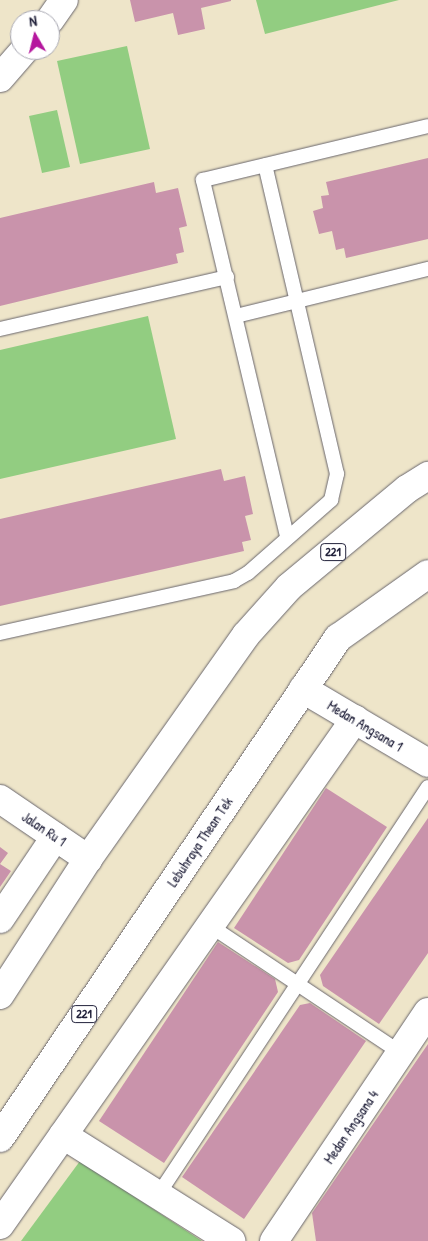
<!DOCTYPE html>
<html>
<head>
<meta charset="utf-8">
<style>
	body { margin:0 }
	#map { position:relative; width:428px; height:1241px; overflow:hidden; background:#eee5c9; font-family:"Patrick Hand",sans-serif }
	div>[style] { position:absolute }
	.green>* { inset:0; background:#92cd81 }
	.building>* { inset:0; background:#c993ab }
	.roads { filter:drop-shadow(0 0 1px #69666d) drop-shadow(0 0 1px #69666d) }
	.service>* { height:14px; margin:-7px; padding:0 7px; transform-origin:7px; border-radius:7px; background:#fff }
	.minor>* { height:28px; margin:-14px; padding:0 14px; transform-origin:14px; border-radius:14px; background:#fff }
	.tertiary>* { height:28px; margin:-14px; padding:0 14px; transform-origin:14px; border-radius:14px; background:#fff }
	.primary>* { height:28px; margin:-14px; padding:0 14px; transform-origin:14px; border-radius:14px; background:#fff }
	span { translate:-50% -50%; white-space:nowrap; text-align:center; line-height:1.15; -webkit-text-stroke:4px #fff; paint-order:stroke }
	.shield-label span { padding:1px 4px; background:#fff; border:1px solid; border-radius:4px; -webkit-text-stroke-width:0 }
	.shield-label { font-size:12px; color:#22223b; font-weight:700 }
	.street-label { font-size:14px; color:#22223b }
	.north { position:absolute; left:10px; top:10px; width:50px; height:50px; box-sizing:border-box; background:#fff; border:1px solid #a7a7b1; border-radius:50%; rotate:352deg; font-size:14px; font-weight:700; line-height:20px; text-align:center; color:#22223b }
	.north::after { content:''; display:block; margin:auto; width:18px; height:22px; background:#b5179e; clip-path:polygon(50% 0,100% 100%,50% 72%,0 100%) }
</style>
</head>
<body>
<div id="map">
	<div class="green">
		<div style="clip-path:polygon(256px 0,399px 0,265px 34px)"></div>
		<div style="clip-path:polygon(127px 46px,150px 149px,80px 164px,57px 61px)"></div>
		<div style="clip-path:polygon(57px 110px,70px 167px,42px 173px,29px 116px)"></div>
		<div style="clip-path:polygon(148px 316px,176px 439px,0 479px,0 350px)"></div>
		<div style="clip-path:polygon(80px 1161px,202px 1241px,21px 1241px)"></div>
	</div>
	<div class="building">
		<div style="clip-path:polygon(130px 0,231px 0,231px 1px,201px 8px,205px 29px,178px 35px,173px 13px,135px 22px)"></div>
		<div style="clip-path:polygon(428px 158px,428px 239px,346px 258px,344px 248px,336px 250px,332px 231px,319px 234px,313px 211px,323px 208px,321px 196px,329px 195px,326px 182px)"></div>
		<div style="clip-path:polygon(154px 182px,156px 193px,178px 188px,187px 226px,179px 228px,184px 252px,176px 254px,178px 263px,0 306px,0 218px)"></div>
		<div style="clip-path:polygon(221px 469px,224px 481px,245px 476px,253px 514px,245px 516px,251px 540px,242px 542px,244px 551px,0 606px,0 519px)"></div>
		<div style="clip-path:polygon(326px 788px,387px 827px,299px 960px,288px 963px,234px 928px)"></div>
		<div style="clip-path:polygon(428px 818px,428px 953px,379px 1024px,323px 986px,320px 975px)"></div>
		<div style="clip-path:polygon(0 847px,8px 853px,0 864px,11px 871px,0 887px)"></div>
		<div style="clip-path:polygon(218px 942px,275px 979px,278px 992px,164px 1163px,99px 1121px)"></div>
		<div style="clip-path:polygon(310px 1003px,366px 1041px,244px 1219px,182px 1177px,300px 1005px)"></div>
		<div style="clip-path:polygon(428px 1044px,428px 1241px,316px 1241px,312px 1213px)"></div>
	</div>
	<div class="roads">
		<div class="service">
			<div style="left:236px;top:316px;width:198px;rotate:-13.8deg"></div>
			<div style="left:0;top:329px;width:233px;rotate:-12.9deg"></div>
			<div style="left:287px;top:536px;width:366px;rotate:-103.3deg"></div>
			<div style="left:203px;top:180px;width:231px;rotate:-13.5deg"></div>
			<div style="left:0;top:633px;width:240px;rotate:-12.5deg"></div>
			<div style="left:234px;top:581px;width:16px;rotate:-30deg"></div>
			<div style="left:248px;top:573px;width:111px;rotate:-41.3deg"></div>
			<div style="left:331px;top:500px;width:27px;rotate:-77deg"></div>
			<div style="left:337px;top:474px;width:317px;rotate:-103.1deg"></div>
			<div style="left:209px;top:925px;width:231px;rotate:33.7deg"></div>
			<div style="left:158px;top:1195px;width:489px;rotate:-56.5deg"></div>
		</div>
		<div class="minor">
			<div style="left:303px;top:689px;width:145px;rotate:30.6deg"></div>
			<div style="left:0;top:919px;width:99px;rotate:-56.1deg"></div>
			<div style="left:63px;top:1135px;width:199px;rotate:32.2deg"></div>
			<div style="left:0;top:1225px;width:618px;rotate:-54.95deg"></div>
			<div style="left:274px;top:1241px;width:276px;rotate:-56.1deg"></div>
		</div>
		<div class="tertiary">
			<div style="left:50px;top:20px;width:24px;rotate:-55deg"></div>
			<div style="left:0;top:78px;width:37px;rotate:-49deg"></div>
			<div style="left:0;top:799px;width:107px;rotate:34.3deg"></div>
		</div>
		<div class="primary">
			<div style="left:0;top:995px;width:162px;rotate:-57.1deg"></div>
			<div style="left:88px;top:859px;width:274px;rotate:-54.8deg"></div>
			<div style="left:246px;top:635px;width:64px;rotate:-48.1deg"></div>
			<div style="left:289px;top:587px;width:153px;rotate:-39.7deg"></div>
			<div style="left:407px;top:489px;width:25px;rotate:-32deg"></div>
			<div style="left:0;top:1138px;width:604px;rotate:-55.94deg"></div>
			<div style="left:338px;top:638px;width:110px;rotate:-35.4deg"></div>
		</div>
	</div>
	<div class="shield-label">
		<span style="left:333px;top:552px">221</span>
		<span style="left:84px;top:1014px">221</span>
	</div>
	<div class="street-label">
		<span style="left:365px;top:726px;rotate:31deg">Medan Angsana 1</span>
		<span style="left:44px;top:829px;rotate:34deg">Jalan Ru 1</span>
		<span style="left:200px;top:842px;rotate:-56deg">Lebuhraya Thean Tek</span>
		<span style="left:351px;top:1127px;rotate:-56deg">Medan Angsana 4</span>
	</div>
	<div class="north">N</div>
</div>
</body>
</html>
